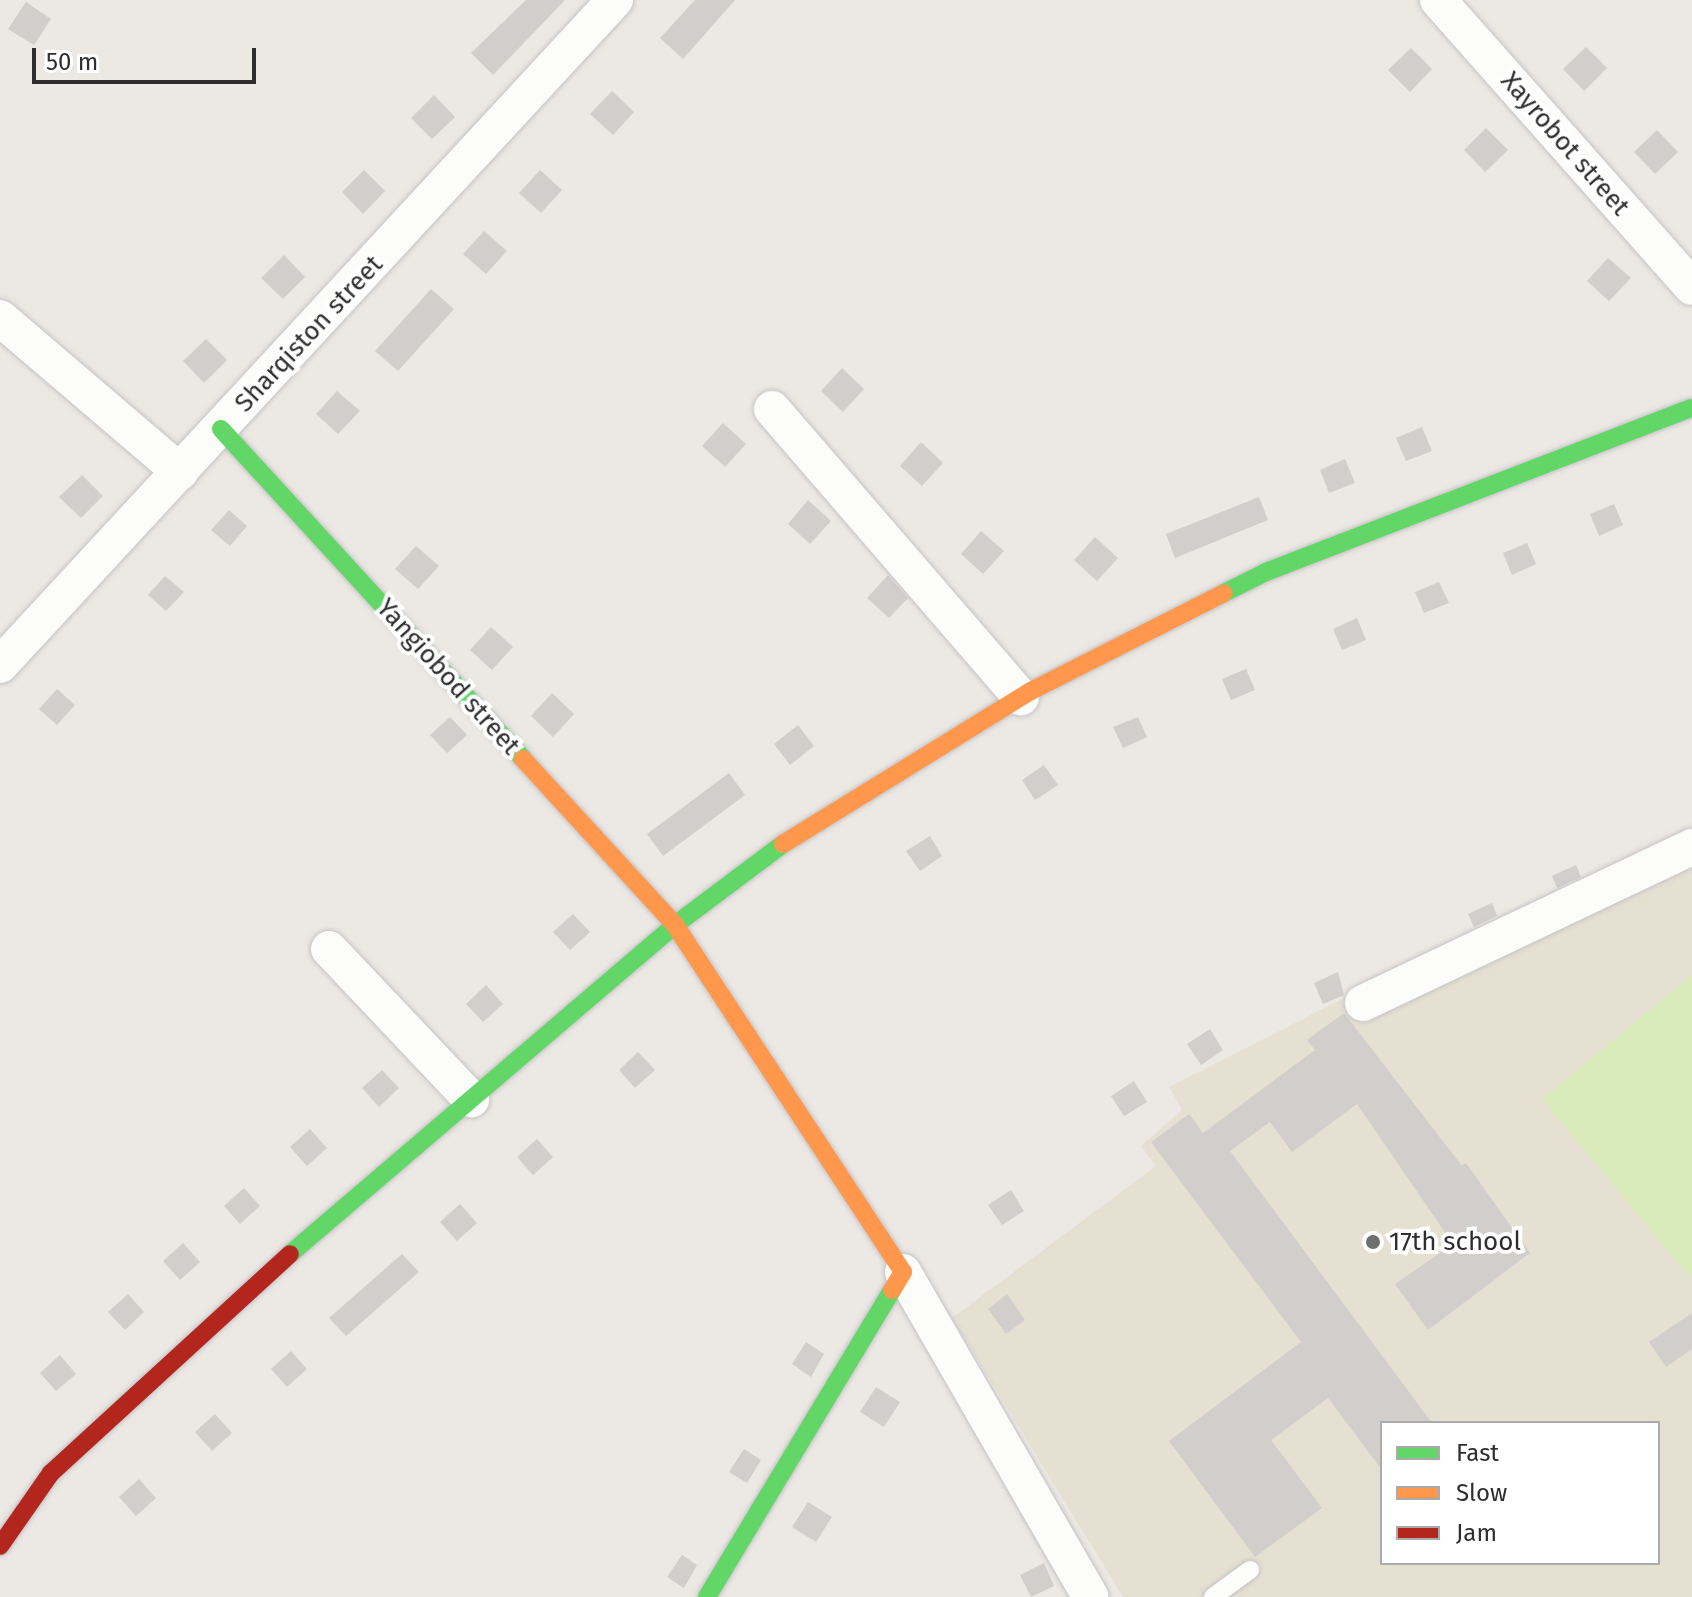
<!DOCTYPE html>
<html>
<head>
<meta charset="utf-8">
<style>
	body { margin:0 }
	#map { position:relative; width:1692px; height:1597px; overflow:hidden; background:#ece8e4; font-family:"Fira Sans",sans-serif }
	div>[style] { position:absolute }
	.education>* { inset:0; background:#e6e0d3 }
	.pitch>* { inset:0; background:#d9eabb }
	.building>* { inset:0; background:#d1cecb }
	.roads { filter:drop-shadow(0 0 2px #c5c4c5) drop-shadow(0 0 2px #c5c4c5) }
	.lane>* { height:18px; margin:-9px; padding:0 9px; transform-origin:9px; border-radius:9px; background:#fcfcfb }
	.street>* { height:36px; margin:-18px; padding:0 18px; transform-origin:18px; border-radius:18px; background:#fcfcfb }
	.fast>* { height:18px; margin:-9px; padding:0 9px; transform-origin:9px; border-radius:9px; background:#63d668 }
	.slow>* { height:18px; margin:-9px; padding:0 9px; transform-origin:9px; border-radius:9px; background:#ff974d }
	.jam>* { height:18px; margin:-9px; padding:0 9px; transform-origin:9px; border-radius:9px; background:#b3261e }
	.dots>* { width:22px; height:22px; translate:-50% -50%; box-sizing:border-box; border:4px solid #fff; border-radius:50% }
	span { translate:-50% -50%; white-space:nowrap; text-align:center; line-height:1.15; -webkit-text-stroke:8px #fff; paint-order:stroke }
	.street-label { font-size:26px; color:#2e2e2e }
	.poi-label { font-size:26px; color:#2e2e2e }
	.left { translate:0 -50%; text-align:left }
	.legend { position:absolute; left:1380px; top:1421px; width:280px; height:144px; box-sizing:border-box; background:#fff; border:2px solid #ababab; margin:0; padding:10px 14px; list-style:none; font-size:24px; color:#2e2e2e }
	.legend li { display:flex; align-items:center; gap:16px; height:40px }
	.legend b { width:40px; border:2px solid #ababab }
	.scale { position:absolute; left:32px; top:48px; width:224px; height:36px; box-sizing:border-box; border:4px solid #2e2e2e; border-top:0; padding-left:10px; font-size:24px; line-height:28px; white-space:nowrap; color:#2e2e2e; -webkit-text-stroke:6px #fff; paint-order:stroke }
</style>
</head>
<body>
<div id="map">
	<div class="education">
		<div style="clip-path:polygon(evenodd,1692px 868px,1692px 1597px,1123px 1597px,952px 1318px,1156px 1166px,1141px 1146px,1182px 1110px,1169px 1087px,1358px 991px,1368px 1012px,1692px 868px,1382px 1423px,1658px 1423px,1658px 1563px,1382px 1563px,1382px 1423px)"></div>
	</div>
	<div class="pitch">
		<div style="clip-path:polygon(1692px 975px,1692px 1280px,1542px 1099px)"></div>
	</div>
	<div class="building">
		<div style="clip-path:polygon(526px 0,565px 0,493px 75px,471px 53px)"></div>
		<div style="clip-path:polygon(695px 0,735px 0,683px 59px,660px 38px)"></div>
		<div style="clip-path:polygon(26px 2px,51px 19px,34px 45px,8px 29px)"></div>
		<div style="clip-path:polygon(1586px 47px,1607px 68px,1584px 91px,1563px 69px)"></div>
		<div style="clip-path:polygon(1411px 48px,1432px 69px,1410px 92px,1388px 70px)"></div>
		<div style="clip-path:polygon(612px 91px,634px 112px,613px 135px,590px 114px)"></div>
		<div style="clip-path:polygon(434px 95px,455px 117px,432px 139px,411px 118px)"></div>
		<div style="clip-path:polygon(1486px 128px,1508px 150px,1485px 172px,1464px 150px)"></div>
		<div style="clip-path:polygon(1657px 130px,1678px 152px,1655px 174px,1634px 152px)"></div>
		<div style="clip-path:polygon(364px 170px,385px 191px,363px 214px,342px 192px)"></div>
		<div style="clip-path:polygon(540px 170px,562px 190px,541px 213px,519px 193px)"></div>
		<div style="clip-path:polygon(484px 231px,507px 251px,486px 274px,463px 254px)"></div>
		<div style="clip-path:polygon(284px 255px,305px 277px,283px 299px,261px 278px)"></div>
		<div style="clip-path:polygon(1608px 258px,1631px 278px,1609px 301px,1587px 281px)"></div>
		<div style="clip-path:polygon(431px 289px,454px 309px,398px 371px,375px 351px)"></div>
		<div style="clip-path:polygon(206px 339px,227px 360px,204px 383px,183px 361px)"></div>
		<div style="clip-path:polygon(842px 368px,864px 389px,843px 412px,821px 391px)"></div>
		<div style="clip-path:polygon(337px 391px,360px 411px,338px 434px,316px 414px)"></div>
		<div style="clip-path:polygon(723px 423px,746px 444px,725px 467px,702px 446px)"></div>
		<div style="clip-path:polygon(1422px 427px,1432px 451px,1406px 461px,1396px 438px)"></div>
		<div style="clip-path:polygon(921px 442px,943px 463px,922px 486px,900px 466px)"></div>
		<div style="clip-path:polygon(1345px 459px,1355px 483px,1329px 493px,1320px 470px)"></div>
		<div style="clip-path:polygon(82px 475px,103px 496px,81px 518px,59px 497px)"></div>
		<div style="clip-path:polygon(1259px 497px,1268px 520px,1175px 558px,1166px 534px)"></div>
		<div style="clip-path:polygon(808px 500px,831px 521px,810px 544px,788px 524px)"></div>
		<div style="clip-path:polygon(1614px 504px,1623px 525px,1599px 536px,1590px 514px)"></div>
		<div style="clip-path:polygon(229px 510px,247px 526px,230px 546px,211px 530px)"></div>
		<div style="clip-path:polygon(981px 531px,1004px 551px,983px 574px,961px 554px)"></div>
		<div style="clip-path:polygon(1095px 537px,1118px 558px,1097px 581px,1074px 560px)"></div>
		<div style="clip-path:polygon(1527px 543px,1536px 564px,1512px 575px,1503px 553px)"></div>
		<div style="clip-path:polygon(416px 546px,439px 566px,418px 589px,395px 569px)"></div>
		<div style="clip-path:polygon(888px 575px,908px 598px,889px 618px,867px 598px)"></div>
		<div style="clip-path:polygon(165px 576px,184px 592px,166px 611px,148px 595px)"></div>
		<div style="clip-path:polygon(1439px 582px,1449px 603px,1424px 613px,1415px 592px)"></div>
		<div style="clip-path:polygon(1357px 618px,1366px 640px,1342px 650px,1333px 629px)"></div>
		<div style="clip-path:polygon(491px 627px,513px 647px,492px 670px,470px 650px)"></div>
		<div style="clip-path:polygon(1246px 669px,1255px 690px,1231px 700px,1222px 679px)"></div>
		<div style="clip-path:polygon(57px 689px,75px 705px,57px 725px,39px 709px)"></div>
		<div style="clip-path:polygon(552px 693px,574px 714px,553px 737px,531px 716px)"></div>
		<div style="clip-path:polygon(450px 717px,467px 735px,447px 753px,430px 735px)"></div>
		<div style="clip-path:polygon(1138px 717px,1147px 737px,1123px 748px,1113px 727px)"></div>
		<div style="clip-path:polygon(798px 725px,814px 746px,790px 765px,774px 744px)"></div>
		<div style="clip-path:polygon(1044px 765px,1058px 785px,1035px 800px,1022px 780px)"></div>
		<div style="clip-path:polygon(729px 773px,745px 795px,663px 856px,647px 834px)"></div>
		<div style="clip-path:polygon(930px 836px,942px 856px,920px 871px,906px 851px)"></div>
		<div style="clip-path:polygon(1576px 865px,1581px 877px,1557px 888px,1552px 876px)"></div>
		<div style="clip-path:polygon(1492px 903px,1497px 916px,1474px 927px,1468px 914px)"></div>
		<div style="clip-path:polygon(573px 914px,590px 932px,570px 950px,553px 932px)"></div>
		<div style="clip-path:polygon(1338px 972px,1344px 995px,1323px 1004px,1314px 983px)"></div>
		<div style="clip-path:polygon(486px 985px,503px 1004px,483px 1022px,466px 1004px)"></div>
		<div style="clip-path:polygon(1344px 1013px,1462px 1166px,1466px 1163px,1530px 1253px,1428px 1330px,1395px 1284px,1453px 1244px,1357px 1104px,1292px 1152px,1270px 1122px,1230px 1151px,1432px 1423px,1382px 1423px,1382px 1470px,1328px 1398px,1271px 1440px,1322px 1508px,1255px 1557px,1169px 1441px,1301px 1342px,1151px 1142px,1189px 1114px,1203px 1133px,1315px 1050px,1307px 1040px)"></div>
		<div style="clip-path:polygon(1210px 1029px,1223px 1050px,1201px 1065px,1187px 1044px)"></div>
		<div style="clip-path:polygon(638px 1052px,655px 1070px,635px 1088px,619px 1070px)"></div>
		<div style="clip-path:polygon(382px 1070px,399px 1088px,379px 1107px,362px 1088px)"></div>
		<div style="clip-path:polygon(1134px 1081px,1147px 1102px,1124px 1116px,1111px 1096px)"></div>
		<div style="clip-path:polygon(310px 1129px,327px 1148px,307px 1166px,290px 1147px)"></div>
		<div style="clip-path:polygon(537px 1139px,553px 1157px,533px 1175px,517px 1157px)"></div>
		<div style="clip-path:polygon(244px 1188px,260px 1206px,240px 1224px,224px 1206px)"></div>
		<div style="clip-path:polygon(1011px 1190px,1024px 1211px,1002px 1225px,988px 1205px)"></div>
		<div style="clip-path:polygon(460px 1204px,477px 1223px,457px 1241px,440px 1222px)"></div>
		<div style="clip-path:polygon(183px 1243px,200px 1262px,180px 1280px,163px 1261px)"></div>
		<div style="clip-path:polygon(402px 1254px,419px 1272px,346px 1336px,329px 1318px)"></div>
		<div style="clip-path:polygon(128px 1294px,144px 1312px,125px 1330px,108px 1312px)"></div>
		<div style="clip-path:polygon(1007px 1294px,1025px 1320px,1006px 1334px,988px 1309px)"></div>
		<div style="clip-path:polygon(1692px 1313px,1692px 1349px,1666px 1367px,1649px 1342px)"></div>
		<div style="clip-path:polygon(806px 1342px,824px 1354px,811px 1377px,792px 1364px)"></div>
		<div style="clip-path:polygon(291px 1351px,307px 1369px,287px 1387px,271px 1369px)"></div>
		<div style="clip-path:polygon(60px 1355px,76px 1374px,56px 1391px,40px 1373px)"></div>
		<div style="clip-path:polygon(876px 1387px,900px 1402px,884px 1427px,860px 1412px)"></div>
		<div style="clip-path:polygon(215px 1414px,232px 1433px,212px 1451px,195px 1432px)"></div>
		<div style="clip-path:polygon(744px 1449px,761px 1460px,747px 1483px,729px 1472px)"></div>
		<div style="clip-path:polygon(139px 1479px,156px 1498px,136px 1516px,119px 1497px)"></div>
		<div style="clip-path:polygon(808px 1502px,832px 1517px,816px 1542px,792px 1527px)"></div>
		<div style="clip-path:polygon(682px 1555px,697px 1565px,684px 1588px,667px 1577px)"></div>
		<div style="clip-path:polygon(1044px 1563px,1054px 1586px,1031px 1597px,1020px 1575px)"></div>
	</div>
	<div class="roads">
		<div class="lane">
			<div style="left:1213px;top:1597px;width:46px;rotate:-36.1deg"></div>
		</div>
		<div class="street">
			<div style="left:1438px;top:0;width:383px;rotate:48.5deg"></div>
			<div style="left:0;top:318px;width:237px;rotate:40.5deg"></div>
			<div style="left:772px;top:409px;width:381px;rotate:49.2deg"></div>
			<div style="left:0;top:665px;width:906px;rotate:-47.24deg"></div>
			<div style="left:329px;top:949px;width:207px;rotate:46.6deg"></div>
			<div style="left:1363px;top:1003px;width:364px;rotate:-25.4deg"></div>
			<div style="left:903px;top:1272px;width:375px;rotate:60deg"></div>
		</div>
		<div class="fast">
			<div style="left:221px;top:429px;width:447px;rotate:47.5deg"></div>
			<div style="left:1224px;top:593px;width:47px;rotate:-26.6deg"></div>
			<div style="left:1266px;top:572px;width:456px;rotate:-21.1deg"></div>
			<div style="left:290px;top:1254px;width:506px;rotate:-40.52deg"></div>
			<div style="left:675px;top:925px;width:135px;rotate:-36.9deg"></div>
			<div style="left:707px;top:1597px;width:358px;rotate:-58.9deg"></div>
		</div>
		<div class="slow">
			<div style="left:523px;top:759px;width:225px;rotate:47.5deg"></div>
			<div style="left:675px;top:925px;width:415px;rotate:56.7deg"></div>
			<div style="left:903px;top:1272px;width:21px;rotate:121deg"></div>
			<div style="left:783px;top:844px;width:291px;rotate:-31.7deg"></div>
			<div style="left:1031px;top:691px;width:216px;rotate:-26.9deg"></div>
		</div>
		<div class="jam">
			<div style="left:0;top:1546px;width:89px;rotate:-55.1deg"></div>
			<div style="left:51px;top:1473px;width:324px;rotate:-42.5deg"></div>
		</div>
	</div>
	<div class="dots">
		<div style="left:1373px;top:1242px;background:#706f6e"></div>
	</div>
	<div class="street-label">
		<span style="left:1565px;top:144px;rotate:49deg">Xayrobot street</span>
		<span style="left:309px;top:334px;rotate:-47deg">Sharqiston street</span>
		<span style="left:448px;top:677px;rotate:48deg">Yangiobod street</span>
	</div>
	<div class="poi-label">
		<span class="left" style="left:1389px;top:1242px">17th school</span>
	</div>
	<ul class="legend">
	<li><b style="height:10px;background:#63d668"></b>Fast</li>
	<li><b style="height:10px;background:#ff974d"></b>Slow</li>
	<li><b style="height:10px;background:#b3261e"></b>Jam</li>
	</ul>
	<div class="scale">50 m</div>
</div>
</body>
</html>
